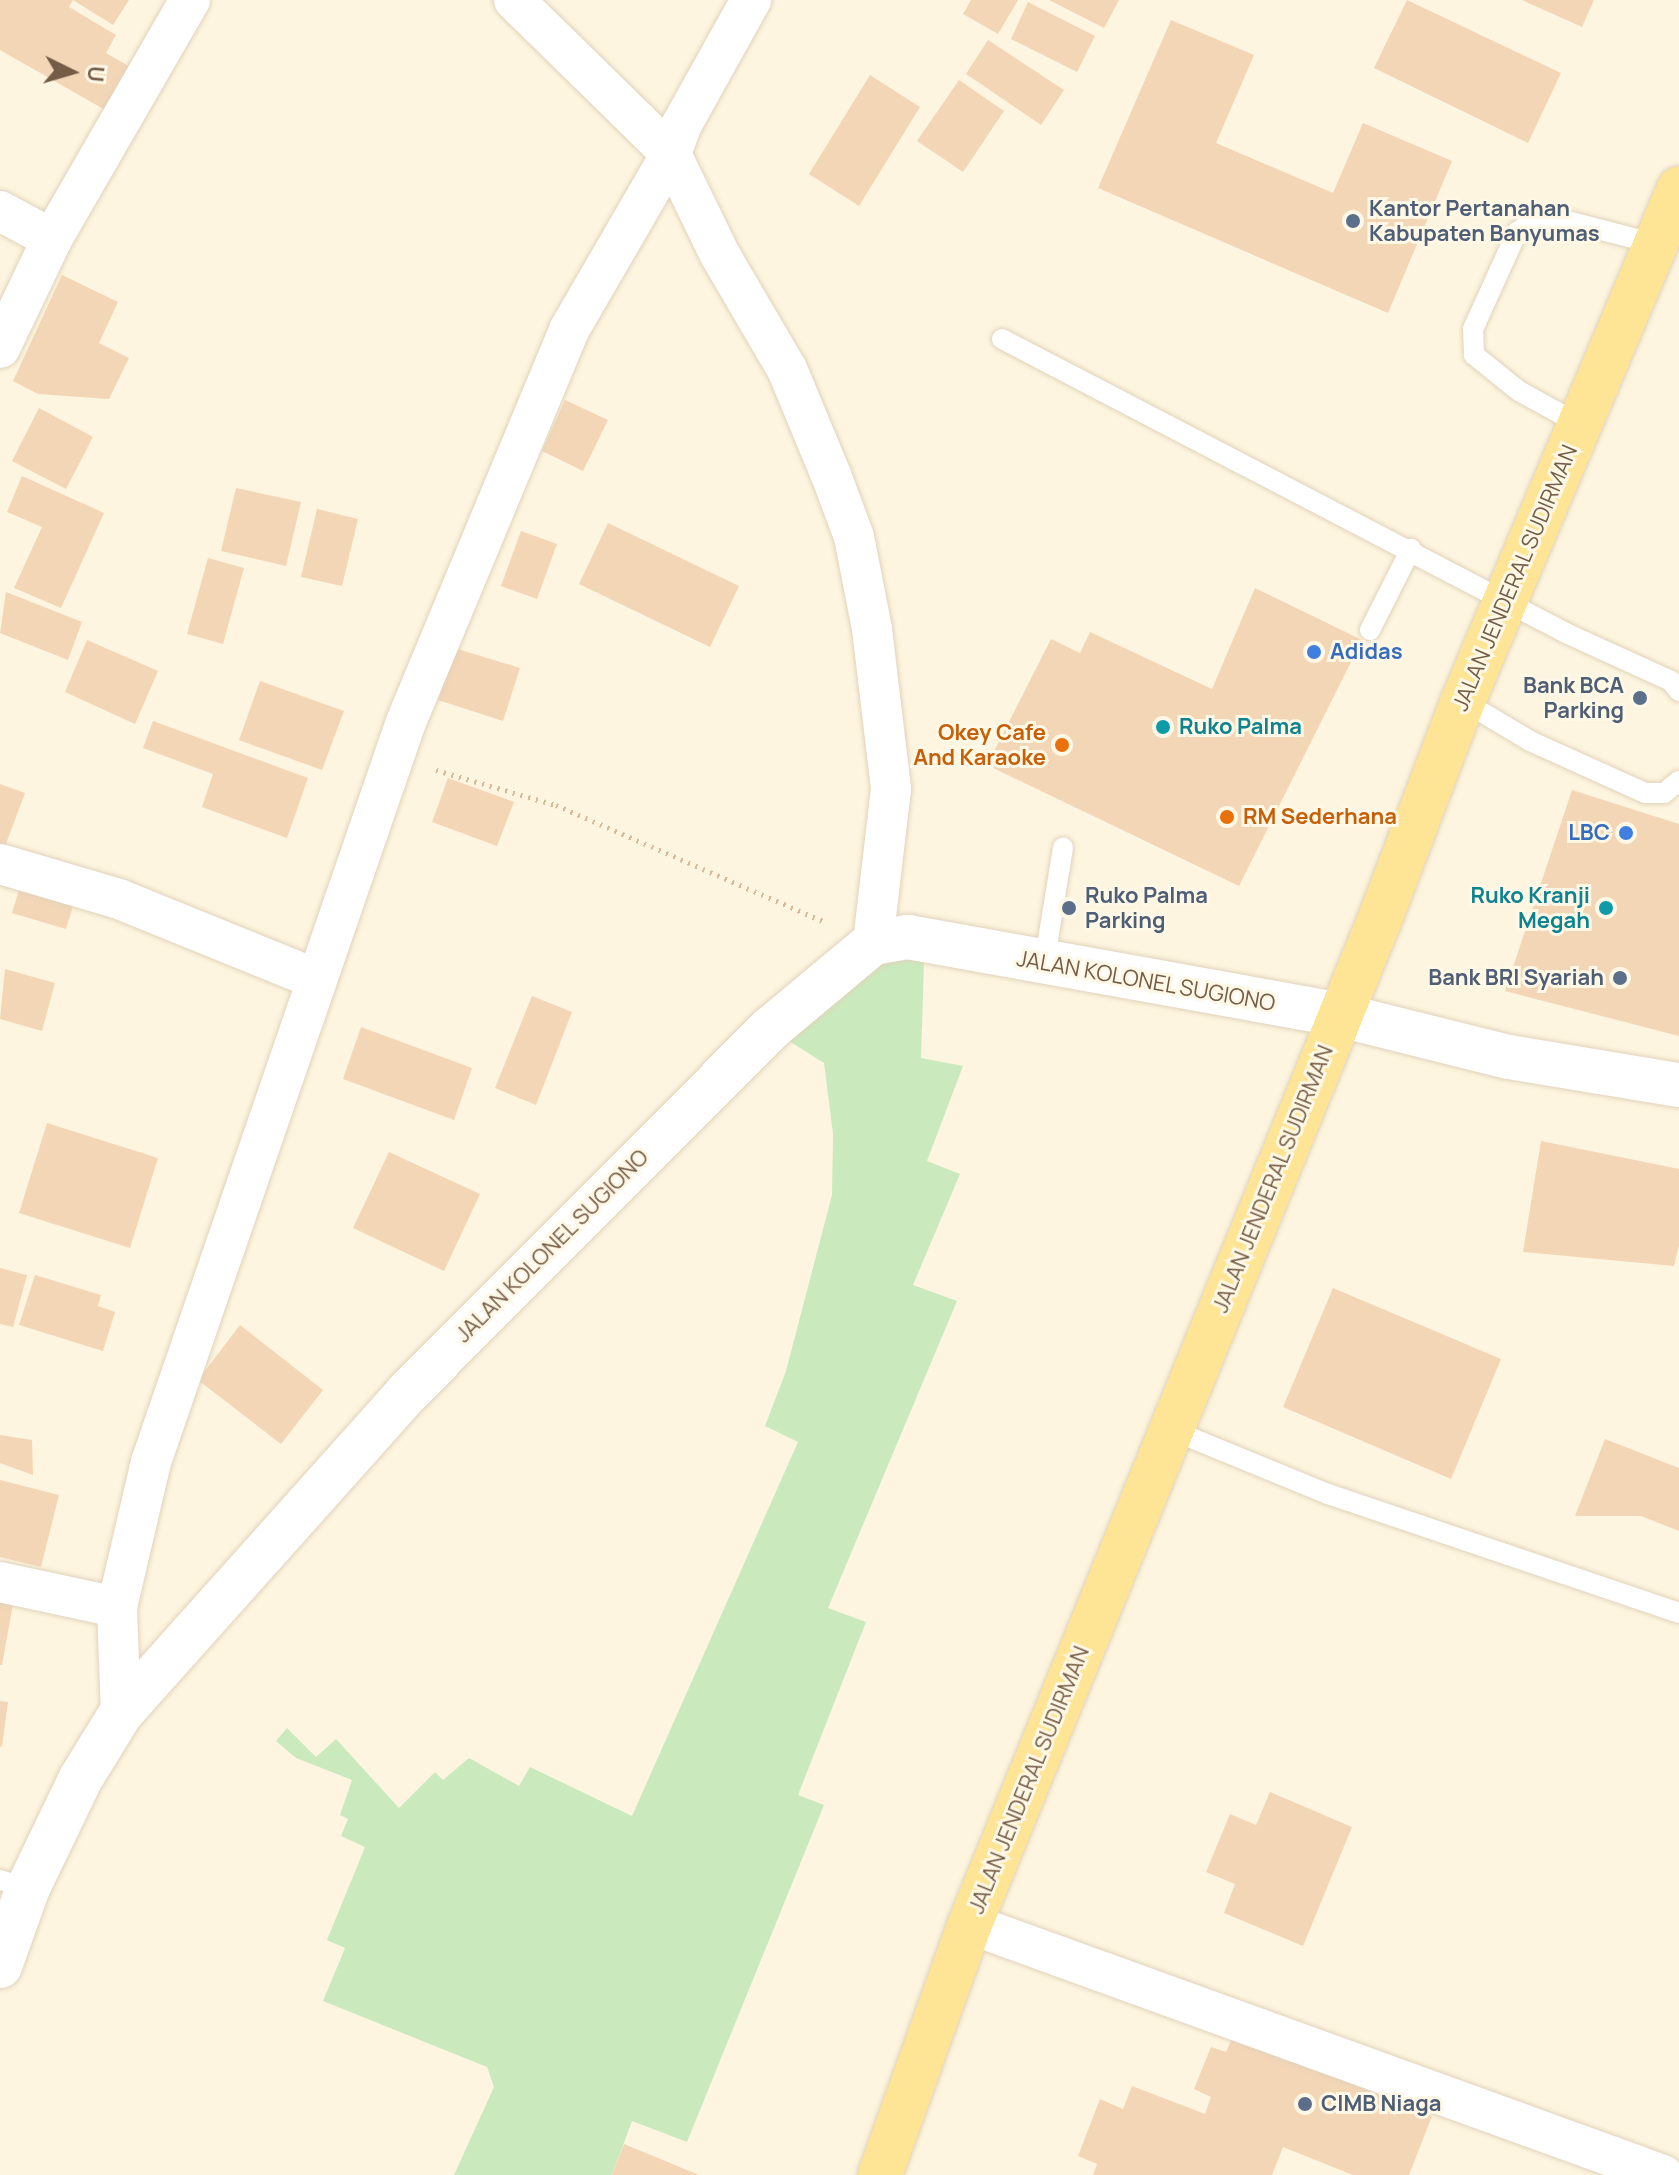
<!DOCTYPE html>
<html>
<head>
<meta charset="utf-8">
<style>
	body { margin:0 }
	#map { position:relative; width:1679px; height:2175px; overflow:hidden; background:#fdf5df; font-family:Manrope,sans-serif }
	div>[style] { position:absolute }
	.green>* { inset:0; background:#caeabe }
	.building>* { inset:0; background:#f3d6b6 }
	.path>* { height:5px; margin-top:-2.5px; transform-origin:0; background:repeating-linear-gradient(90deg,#d7ba9a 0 2px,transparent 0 8px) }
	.roads { filter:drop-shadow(0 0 2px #e1d2bb) drop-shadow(0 0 2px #e1d2bb) }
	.service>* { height:20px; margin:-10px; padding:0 10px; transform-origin:10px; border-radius:10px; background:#fff }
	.minor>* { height:40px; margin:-20px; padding:0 20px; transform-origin:20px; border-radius:20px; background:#fff }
	.tertiary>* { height:44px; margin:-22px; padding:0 22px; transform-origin:22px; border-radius:22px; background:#fff }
	.secondary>* { height:44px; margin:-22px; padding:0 22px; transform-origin:22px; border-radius:22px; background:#fff }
	.primary>* { height:44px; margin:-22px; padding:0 22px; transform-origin:22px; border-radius:22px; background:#fee495 }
	.dots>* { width:22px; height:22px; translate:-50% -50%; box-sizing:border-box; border:4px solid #fff8e6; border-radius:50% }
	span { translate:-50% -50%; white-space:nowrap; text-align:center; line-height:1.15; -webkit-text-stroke:6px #fff8e6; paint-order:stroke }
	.service-label { font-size:22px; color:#4e5e75; font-weight:700 }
	.left { translate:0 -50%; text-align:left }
	.right { translate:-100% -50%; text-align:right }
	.street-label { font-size:22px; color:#745c46 }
	.shop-label { font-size:22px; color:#366cbe; font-weight:700 }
	.culture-label { font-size:22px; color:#0d838f; font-weight:700 }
	.food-label { font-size:22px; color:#c56008; font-weight:700 }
	.north { position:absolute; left:32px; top:32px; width:80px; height:80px; -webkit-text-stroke:6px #fff8e6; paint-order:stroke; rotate:95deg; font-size:22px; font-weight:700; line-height:32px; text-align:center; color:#745c46 }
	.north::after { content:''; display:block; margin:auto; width:28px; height:36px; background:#745c46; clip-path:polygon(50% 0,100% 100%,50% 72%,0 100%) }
</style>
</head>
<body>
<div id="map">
	<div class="green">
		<div style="clip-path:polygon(873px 943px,924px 962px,921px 1058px,963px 1066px,927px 1161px,960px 1174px,913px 1285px,957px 1301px,828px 1608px,866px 1622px,798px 1795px,824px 1805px,687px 2142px,632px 2121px,612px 2175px,454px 2175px,494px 2087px,487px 2067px,323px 2001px,345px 1948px,327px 1940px,365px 1847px,341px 1836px,348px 1819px,340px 1815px,352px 1780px,296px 1758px,276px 1741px,287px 1728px,316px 1757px,336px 1739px,399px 1808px,435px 1772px,443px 1780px,469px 1758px,519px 1786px,530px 1767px,632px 1816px,798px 1442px,765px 1426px,786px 1371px,832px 1195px,833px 1134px,824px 1063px,770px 1029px)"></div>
	</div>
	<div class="building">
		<div style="clip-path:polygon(0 0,129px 0,113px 25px,73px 0,69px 7px,116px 35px,106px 53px,139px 72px,114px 115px,0 50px)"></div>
		<div style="clip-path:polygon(971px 0,1018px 0,998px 34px,963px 14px)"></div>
		<div style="clip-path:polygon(1049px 0,1119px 0,1104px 28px)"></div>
		<div style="clip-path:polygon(1407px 0,1561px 73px,1528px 143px,1374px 68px)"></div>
		<div style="clip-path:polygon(1522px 0,1594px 0,1582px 27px)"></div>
		<div style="clip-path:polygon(1028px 2px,1095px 36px,1077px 72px,1011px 39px)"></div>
		<div style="clip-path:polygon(1171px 20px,1254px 55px,1216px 143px,1333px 193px,1363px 123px,1452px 161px,1388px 313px,1098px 188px)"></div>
		<div style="clip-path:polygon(988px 40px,1064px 90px,1041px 125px,966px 74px)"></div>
		<div style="clip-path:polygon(870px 75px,920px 107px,859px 206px,809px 174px)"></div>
		<div style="clip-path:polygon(959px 80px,1004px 111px,963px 172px,917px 141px)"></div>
		<div style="clip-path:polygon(62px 275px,118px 302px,99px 343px,129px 358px,109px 399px,38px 394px,13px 381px)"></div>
		<div style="clip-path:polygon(565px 400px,608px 420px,583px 471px,542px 451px)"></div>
		<div style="clip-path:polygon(39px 408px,93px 437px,66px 489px,12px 461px)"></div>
		<div style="clip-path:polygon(22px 476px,104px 513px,61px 608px,14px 588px,42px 527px,7px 512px)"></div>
		<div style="clip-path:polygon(236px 488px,301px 502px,286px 566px,221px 551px)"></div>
		<div style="clip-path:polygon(317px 509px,358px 519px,342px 586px,301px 577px)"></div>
		<div style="clip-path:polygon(608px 523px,739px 586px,710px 647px,579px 584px)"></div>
		<div style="clip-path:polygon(521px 531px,557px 544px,537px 599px,501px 586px)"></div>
		<div style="clip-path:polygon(208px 558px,244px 568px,223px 644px,187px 634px)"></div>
		<div style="clip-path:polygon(1255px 588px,1362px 640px,1239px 886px,987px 765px,1051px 639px,1080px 653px,1090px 632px,1212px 689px)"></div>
		<div style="clip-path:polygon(6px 592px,82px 622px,68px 660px,0 633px)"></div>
		<div style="clip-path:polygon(87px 640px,158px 671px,135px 724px,65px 692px)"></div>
		<div style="clip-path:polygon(454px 648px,520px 668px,503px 721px,438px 700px)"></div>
		<div style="clip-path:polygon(260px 681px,344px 711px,322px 770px,239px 740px)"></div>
		<div style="clip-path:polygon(153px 721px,308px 778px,287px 838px,202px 807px,213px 774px,143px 748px)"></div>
		<div style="clip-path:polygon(448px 778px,514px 802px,497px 846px,432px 822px)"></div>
		<div style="clip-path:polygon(0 784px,25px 793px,4px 849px,0 847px)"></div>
		<div style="clip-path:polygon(1572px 790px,1679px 824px,1679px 1036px,1505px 991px)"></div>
		<div style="clip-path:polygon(23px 877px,77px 893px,66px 929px,12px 913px)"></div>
		<div style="clip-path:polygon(5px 969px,55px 983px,42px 1031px,0 1019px)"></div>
		<div style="clip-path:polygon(532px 996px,572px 1012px,536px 1105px,495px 1088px)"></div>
		<div style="clip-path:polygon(361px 1027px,472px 1068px,454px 1120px,343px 1079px)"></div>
		<div style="clip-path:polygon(47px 1123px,158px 1158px,130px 1248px,19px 1213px)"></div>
		<div style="clip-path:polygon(1541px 1141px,1679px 1169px,1679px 1245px,1674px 1266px,1523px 1252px)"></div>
		<div style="clip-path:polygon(389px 1152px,480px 1194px,444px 1271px,353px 1228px)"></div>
		<div style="clip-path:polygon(0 1268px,27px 1275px,13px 1327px,0 1324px)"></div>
		<div style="clip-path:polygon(35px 1275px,101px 1295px,98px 1306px,115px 1312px,103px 1351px,19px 1325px)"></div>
		<div style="clip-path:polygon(1333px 1288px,1501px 1359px,1451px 1479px,1283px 1407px)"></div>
		<div style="clip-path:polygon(240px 1325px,323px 1390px,281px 1444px,198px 1380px)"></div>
		<div style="clip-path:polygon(0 1435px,32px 1440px,33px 1475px,0 1463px)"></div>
		<div style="clip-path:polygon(1605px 1439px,1679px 1468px,1679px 1531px,1641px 1516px,1575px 1516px)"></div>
		<div style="clip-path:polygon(0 1480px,59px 1495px,41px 1567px,0 1557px)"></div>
		<div style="clip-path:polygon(0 1601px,13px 1604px,2px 1665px,0 1665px)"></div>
		<div style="clip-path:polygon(0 1701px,8px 1702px,2px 1747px,0 1746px)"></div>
		<div style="clip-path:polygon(1270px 1792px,1352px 1827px,1303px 1946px,1224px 1913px,1235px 1884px,1206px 1872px,1230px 1814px,1256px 1825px)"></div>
		<div style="clip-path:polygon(1233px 2036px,1432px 2116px,1409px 2175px,1353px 2175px,1283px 2147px,1272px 2175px,1093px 2175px,1097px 2164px,1078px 2156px,1100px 2099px,1123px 2109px,1132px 2086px,1205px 2114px,1211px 2097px,1194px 2089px,1211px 2047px,1226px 2052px)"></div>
		<div style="clip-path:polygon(624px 2144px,699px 2175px,612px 2175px)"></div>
	</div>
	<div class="path">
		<div style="left:436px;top:770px;width:125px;rotate:16.3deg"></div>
		<div style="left:556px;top:805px;width:293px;rotate:23.5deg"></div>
	</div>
	<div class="roads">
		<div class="service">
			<div style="left:1002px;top:339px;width:638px;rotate:27.53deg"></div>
			<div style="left:1568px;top:634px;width:113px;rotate:24.5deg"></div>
			<div style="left:1671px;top:681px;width:13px;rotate:51deg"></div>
			<div style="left:1579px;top:424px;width:68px;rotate:-151.2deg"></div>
			<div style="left:1519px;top:391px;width:58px;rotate:-141.3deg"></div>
			<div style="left:1474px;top:355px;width:26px;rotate:-92deg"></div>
			<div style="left:1473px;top:329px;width:107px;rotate:-65.6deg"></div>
			<div style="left:1517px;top:232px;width:19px;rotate:-36deg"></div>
			<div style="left:1532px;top:221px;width:20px;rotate:-11deg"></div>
			<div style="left:1552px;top:217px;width:107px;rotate:14.6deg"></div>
			<div style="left:1370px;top:630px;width:91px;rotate:-63.2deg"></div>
			<div style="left:1463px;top:701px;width:78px;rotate:30.8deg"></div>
			<div style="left:1530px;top:741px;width:126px;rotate:24.3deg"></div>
			<div style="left:1645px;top:793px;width:19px"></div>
			<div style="left:1664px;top:793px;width:19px;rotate:-39deg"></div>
			<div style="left:1044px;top:964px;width:118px;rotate:-80.7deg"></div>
			<div style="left:1172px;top:1430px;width:169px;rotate:22.3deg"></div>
			<div style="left:1328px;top:1494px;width:371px;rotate:18.7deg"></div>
			<div style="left:0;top:1880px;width:29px;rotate:16deg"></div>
		</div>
		<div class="minor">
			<div style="left:514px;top:0;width:220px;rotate:44.4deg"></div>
			<div style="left:671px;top:154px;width:112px;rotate:64.1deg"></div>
			<div style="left:720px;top:255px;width:132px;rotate:59.6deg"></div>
			<div style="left:787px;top:369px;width:115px;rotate:67.5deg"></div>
			<div style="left:831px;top:475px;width:66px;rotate:69.6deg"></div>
			<div style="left:854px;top:537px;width:94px;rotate:78.9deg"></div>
			<div style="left:872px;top:629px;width:161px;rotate:83.2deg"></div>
			<div style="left:891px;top:789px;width:155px;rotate:96.7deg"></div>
			<div style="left:0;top:211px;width:59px;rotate:28.3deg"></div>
			<div style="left:0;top:348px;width:121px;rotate:-64.5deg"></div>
			<div style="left:52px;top:239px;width:276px;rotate:-60deg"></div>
			<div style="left:0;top:864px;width:124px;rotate:16.4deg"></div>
			<div style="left:119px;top:899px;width:210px;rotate:22.1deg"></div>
			<div style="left:0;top:1582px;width:120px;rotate:12.1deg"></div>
			<div style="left:121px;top:1713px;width:106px;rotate:-92.2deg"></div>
			<div style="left:117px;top:1607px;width:149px;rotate:-76.8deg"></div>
			<div style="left:151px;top:1462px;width:783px;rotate:-70.99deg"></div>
			<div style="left:406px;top:722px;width:425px;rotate:-67.4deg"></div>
			<div style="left:569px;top:330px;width:203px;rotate:-59.9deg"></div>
			<div style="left:671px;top:154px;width:32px;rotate:-70deg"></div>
			<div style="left:682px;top:124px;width:142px;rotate:-60.9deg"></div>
			<div style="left:970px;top:1924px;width:737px;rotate:19.91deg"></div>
		</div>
		<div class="tertiary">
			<div style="left:1340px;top:1015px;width:174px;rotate:14deg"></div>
			<div style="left:1509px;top:1057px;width:172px;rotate:9.4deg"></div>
		</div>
		<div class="secondary">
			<div style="left:0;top:1966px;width:83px;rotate:-70.3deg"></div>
			<div style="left:28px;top:1888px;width:122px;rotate:-64.3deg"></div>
			<div style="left:81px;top:1778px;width:76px;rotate:-58.4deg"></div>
			<div style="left:121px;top:1713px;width:429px;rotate:-48.2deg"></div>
			<div style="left:407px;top:1393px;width:514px;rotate:-45.08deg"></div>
			<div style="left:770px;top:1029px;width:134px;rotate:-39.9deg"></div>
			<div style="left:873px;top:943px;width:36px;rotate:-10deg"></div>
			<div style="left:908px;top:937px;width:439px;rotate:10.2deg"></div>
		</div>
		<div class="primary">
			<div style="left:880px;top:2175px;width:267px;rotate:-70.3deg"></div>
			<div style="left:970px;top:1924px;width:1085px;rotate:-67.81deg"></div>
			<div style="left:1380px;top:919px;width:233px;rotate:-69.2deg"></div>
			<div style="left:1463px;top:701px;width:556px;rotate:-67.13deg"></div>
		</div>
	</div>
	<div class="dots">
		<div style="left:1353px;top:221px;background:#5c6f8a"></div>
		<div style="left:1314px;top:652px;background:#3f7fe0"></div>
		<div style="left:1640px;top:698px;background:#5c6f8a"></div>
		<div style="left:1163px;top:727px;background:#0f9aa8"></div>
		<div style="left:1062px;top:745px;background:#e8710a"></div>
		<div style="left:1227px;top:817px;background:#e8710a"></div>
		<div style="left:1626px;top:833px;background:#3f7fe0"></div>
		<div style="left:1069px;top:908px;background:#5c6f8a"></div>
		<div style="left:1606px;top:908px;background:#0f9aa8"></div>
		<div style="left:1620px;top:978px;background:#5c6f8a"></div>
		<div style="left:1305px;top:2104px;background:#5c6f8a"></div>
	</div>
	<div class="service-label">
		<span class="left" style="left:1369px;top:221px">Kantor Pertanahan<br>Kabupaten Banyumas</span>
		<span class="right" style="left:1624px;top:698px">Bank BCA<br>Parking</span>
		<span class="left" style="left:1085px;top:908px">Ruko Palma<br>Parking</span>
		<span class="right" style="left:1604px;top:978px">Bank BRI Syariah</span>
		<span class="left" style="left:1321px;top:2104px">CIMB Niaga</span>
	</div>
	<div class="street-label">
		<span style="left:1515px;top:578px;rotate:-67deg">JALAN JENDERAL SUDIRMAN</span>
		<span style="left:1146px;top:981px;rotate:10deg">JALAN KOLONEL SUGIONO</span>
		<span style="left:1273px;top:1179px;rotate:-68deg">JALAN JENDERAL SUDIRMAN</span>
		<span style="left:552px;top:1246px;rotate:-45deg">JALAN KOLONEL SUGIONO</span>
		<span style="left:1029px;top:1780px;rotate:-68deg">JALAN JENDERAL SUDIRMAN</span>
	</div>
	<div class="shop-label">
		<span class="left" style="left:1330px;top:652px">Adidas</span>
		<span class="right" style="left:1610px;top:833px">LBC</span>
	</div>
	<div class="culture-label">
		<span class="left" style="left:1179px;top:727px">Ruko Palma</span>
		<span class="right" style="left:1590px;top:908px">Ruko Kranji<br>Megah</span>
	</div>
	<div class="food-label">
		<span class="right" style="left:1046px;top:745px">Okey Cafe<br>And Karaoke</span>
		<span class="left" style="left:1243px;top:817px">RM Sederhana</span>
	</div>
	<div class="north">U</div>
</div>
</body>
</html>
